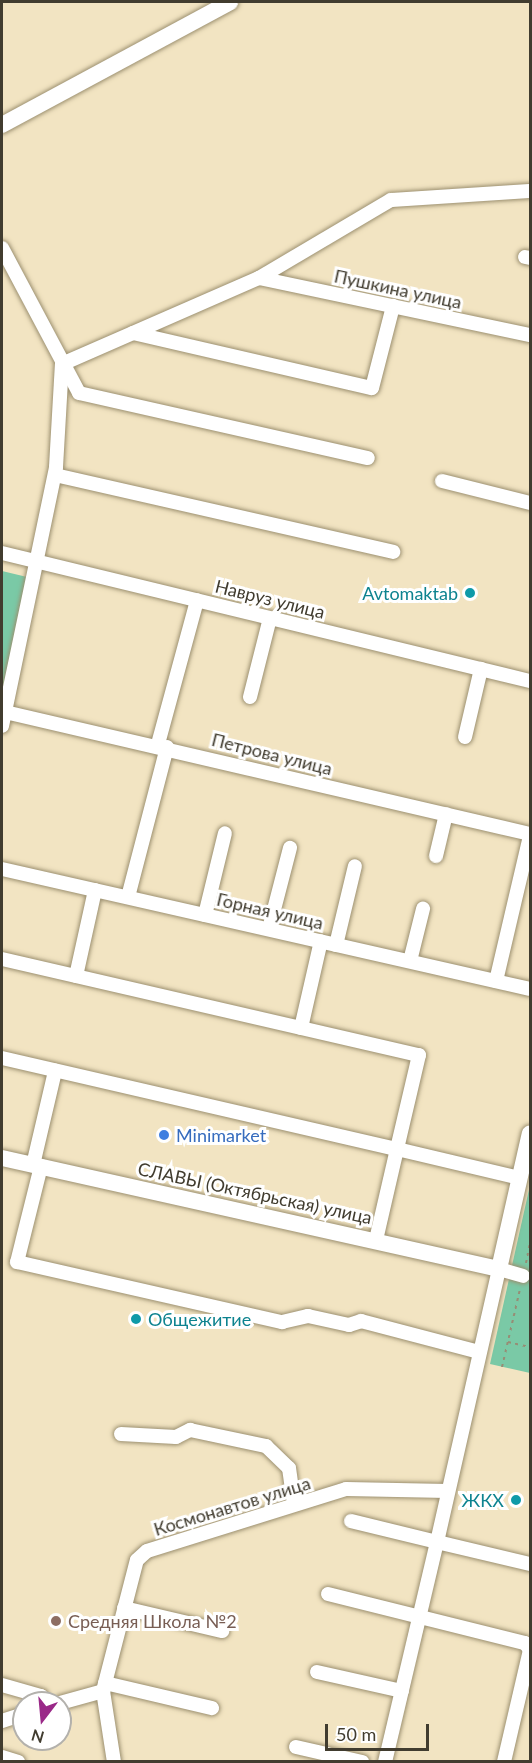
<!DOCTYPE html>
<html>
<head>
<meta charset="utf-8">
<style>
	body { margin:0 }
	#map { position:relative; width:532px; height:1763px; overflow:hidden; background:#f2e4c2; font-family:Lato,sans-serif }
	div>[style] { position:absolute }
	.green>* { inset:0; background:#7ac9a6 }
	.path>* { height:2px; margin-top:-1px; transform-origin:0; background:repeating-linear-gradient(90deg,#968d75 0 3px,transparent 0 7.5px) }
	.roads { filter:drop-shadow(0 0 2px #9c9070) drop-shadow(0 0 2px #9c9070) }
	.minor>* { height:14px; margin:-7px; padding:0 7px; transform-origin:7px; border-radius:7px; background:#fff }
	.major>* { height:16px; margin:-8px; padding:0 8px; transform-origin:8px; border-radius:8px; background:#fff }
	.dots>* { width:16px; height:16px; translate:-50% -50%; box-sizing:border-box; border:3px solid #fff; border-radius:50% }
	span { translate:-50% -50%; white-space:nowrap; text-align:center; line-height:1.15; -webkit-text-stroke:6px #fff; paint-order:stroke }
	.street-label { font-size:18px; color:#413c2f }
	.culture-label { font-size:18px; color:#0d838f }
	.right { translate:-100% -50%; text-align:right }
	.left { translate:0 -50%; text-align:left }
	.shop-label { font-size:18px; color:#366cbe }
	.education-label { font-size:18px; color:#785e54 }
	.frame { position:absolute; inset:0; border:3px solid #413c2f; pointer-events:none }
	.north { position:absolute; left:12px; top:1691px; width:60px; height:60px; box-sizing:border-box; background:#fff; border:2px solid #b3b1ac; border-radius:50%; rotate:196deg; font-size:16px; font-weight:700; line-height:24px; text-align:center; color:#413c2f }
	.north::after { content:''; display:block; margin:auto; width:21px; height:27px; background:#9a2988; clip-path:polygon(50% 0,100% 100%,50% 72%,0 100%) }
	.scale { position:absolute; left:325px; top:1724px; width:104px; height:27px; box-sizing:border-box; border:3px solid #413c2f; border-top:0; padding-left:8px; font-size:18px; line-height:21px; white-space:nowrap; color:#413c2f; -webkit-text-stroke:4px #fff; paint-order:stroke }
</style>
</head>
<body>
<div id="map">
	<div class="green">
		<div style="clip-path:polygon(2px 571px,27px 577px,2px 695px)"></div>
		<div style="clip-path:polygon(530px 1185px,530px 1373px,490px 1364px)"></div>
	</div>
	<div class="path">
		<div style="left:526px;top:1263px;width:21px;rotate:-79deg"></div>
		<div style="left:508px;top:1342px;width:23px;rotate:13deg"></div>
		<div style="left:502px;top:1367px;width:80px;rotate:-77deg"></div>
	</div>
	<div class="roads">
		<div class="minor">
			<div style="left:2px;top:248px;width:164px;rotate:62deg"></div>
			<div style="left:79px;top:393px;width:296px;rotate:12.7deg"></div>
			<div style="left:525px;top:257px;width:5px;rotate:11deg"></div>
			<div style="left:259px;top:278px;width:277px;rotate:11.9deg"></div>
			<div style="left:133px;top:333px;width:245px;rotate:13deg"></div>
			<div style="left:372px;top:388px;width:85px;rotate:-75.6deg"></div>
			<div style="left:62px;top:364px;width:215px;rotate:-23.6deg"></div>
			<div style="left:259px;top:278px;width:153px;rotate:-30.6deg"></div>
			<div style="left:391px;top:200px;width:139px;rotate:-3.7deg"></div>
			<div style="left:55px;top:475px;width:347px;rotate:12.8deg"></div>
			<div style="left:442px;top:481px;width:91px;rotate:14deg"></div>
			<div style="left:2px;top:553px;width:543px;rotate:13.63deg"></div>
			<div style="left:250px;top:697px;width:81px;rotate:-75.8deg"></div>
			<div style="left:5px;top:712px;width:539px;rotate:13.08deg"></div>
			<div style="left:2px;top:726px;width:265px;rotate:-78.2deg"></div>
			<div style="left:56px;top:467px;width:103px;rotate:-86.7deg"></div>
			<div style="left:465px;top:737px;width:70px;rotate:-76.8deg"></div>
			<div style="left:158px;top:744px;width:149px;rotate:-74.8deg"></div>
			<div style="left:436px;top:856px;width:43px;rotate:-76.6deg"></div>
			<div style="left:2px;top:869px;width:541px;rotate:12.8deg"></div>
			<div style="left:128px;top:897px;width:155px;rotate:-75.4deg"></div>
			<div style="left:205px;top:915px;width:84px;rotate:-76.3deg"></div>
			<div style="left:269px;top:929px;width:84px;rotate:-75.5deg"></div>
			<div style="left:336px;top:945px;width:81px;rotate:-76.5deg"></div>
			<div style="left:2px;top:959px;width:428px;rotate:13deg"></div>
			<div style="left:419px;top:1055px;width:97px;rotate:103.2deg"></div>
			<div style="left:397px;top:1149px;width:126px;rotate:13.3deg"></div>
			<div style="left:410px;top:961px;width:54px;rotate:-76deg"></div>
			<div style="left:76px;top:976px;width:88px;rotate:-77.5deg"></div>
			<div style="left:496px;top:981px;width:149px;rotate:-76.8deg"></div>
			<div style="left:301px;top:1028px;width:89px;rotate:-77.1deg"></div>
			<div style="left:2px;top:1058px;width:405px;rotate:13deg"></div>
			<div style="left:397px;top:1149px;width:93px;rotate:103deg"></div>
			<div style="left:33px;top:1165px;width:97px;rotate:-76.8deg"></div>
			<div style="left:41px;top:1166px;width:99px;rotate:104deg"></div>
			<div style="left:17px;top:1262px;width:272px;rotate:12.8deg"></div>
			<div style="left:282px;top:1322px;width:27px;rotate:-13deg"></div>
			<div style="left:308px;top:1316px;width:42px;rotate:12.4deg"></div>
			<div style="left:349px;top:1325px;width:13px;rotate:-18deg"></div>
			<div style="left:361px;top:1321px;width:122px;rotate:14.7deg"></div>
			<div style="left:121px;top:1434px;width:55px;rotate:3.1deg"></div>
			<div style="left:176px;top:1437px;width:16px;rotate:-27deg"></div>
			<div style="left:190px;top:1430px;width:78px;rotate:11.9deg"></div>
			<div style="left:266px;top:1446px;width:32px;rotate:44deg"></div>
			<div style="left:289px;top:1468px;width:36px;rotate:82deg"></div>
			<div style="left:351px;top:1521px;width:89px;rotate:13.7deg"></div>
			<div style="left:437px;top:1542px;width:280px;rotate:-77.2deg"></div>
			<div style="left:499px;top:1269px;width:25px;rotate:16deg"></div>
			<div style="left:328px;top:1594px;width:203px;rotate:14deg"></div>
			<div style="left:525px;top:1643px;width:9px;rotate:54deg"></div>
			<div style="left:530px;top:1650px;width:115px;rotate:103.1deg"></div>
			<div style="left:124px;top:1608px;width:101px;rotate:13.2deg"></div>
			<div style="left:317px;top:1672px;width:87px;rotate:12.6deg"></div>
			<div style="left:105px;top:1683px;width:110px;rotate:13.2deg"></div>
			<div style="left:2px;top:1685px;width:41px;rotate:15.8deg"></div>
			<div style="left:41px;top:1696px;width:8px;rotate:60deg"></div>
			<div style="left:103px;top:1691px;width:72px;rotate:81.2deg"></div>
			<div style="left:60px;top:1703px;width:45px;rotate:-15.6deg"></div>
			<div style="left:103px;top:1691px;width:135px;rotate:-75.5deg"></div>
			<div style="left:137px;top:1560px;width:13px;rotate:-42deg"></div>
			<div style="left:147px;top:1551px;width:208px;rotate:-17.3deg"></div>
			<div style="left:346px;top:1489px;width:102px;rotate:1.1deg"></div>
			<div style="left:2px;top:1721px;width:23px;rotate:-18deg"></div>
			<div style="left:296px;top:1747px;width:68px;rotate:12.8deg"></div>
			<div style="left:2px;top:1757px;width:17px;rotate:17deg"></div>
			<div style="left:385px;top:1762px;width:226px;rotate:-76.7deg"></div>
			<div style="left:437px;top:1542px;width:96px;rotate:13.3deg"></div>
		</div>
		<div class="major">
			<div style="left:2px;top:125px;width:259px;rotate:-28.3deg"></div>
			<div style="left:2px;top:1158px;width:509px;rotate:12.59deg"></div>
			<div style="left:499px;top:1269px;width:139px;rotate:-77.2deg"></div>
		</div>
	</div>
	<div class="dots">
		<div style="left:470px;top:593px;background:#0f9aa8"></div>
		<div style="left:164px;top:1135px;background:#3f7fe0"></div>
		<div style="left:136px;top:1319px;background:#0f9aa8"></div>
		<div style="left:516px;top:1500px;background:#0f9aa8"></div>
		<div style="left:56px;top:1621px;background:#8d6e63"></div>
	</div>
	<div class="street-label">
		<span style="left:398px;top:289px;rotate:12deg">Пушкина улица</span>
		<span style="left:270px;top:599px;rotate:14deg">Навруз улица</span>
		<span style="left:272px;top:754px;rotate:14deg">Петрова улица</span>
		<span style="left:270px;top:911px;rotate:13deg">Горная улица</span>
		<span style="left:255px;top:1193px;rotate:12deg">СЛАВЫ (Октябрьская) улица</span>
		<span style="left:232px;top:1506px;rotate:-17deg">Космонавтов улица</span>
	</div>
	<div class="culture-label">
		<span class="right" style="left:458px;top:593px">Avtomaktab</span>
		<span class="left" style="left:148px;top:1319px">Общежитие</span>
		<span class="right" style="left:504px;top:1500px">ЖКХ</span>
	</div>
	<div class="shop-label">
		<span class="left" style="left:176px;top:1135px">Minimarket</span>
	</div>
	<div class="education-label">
		<span class="left" style="left:68px;top:1621px">Средняя Школа №2</span>
	</div>
	<div class="frame"></div>
	<div class="north">N</div>
	<div class="scale">50 m</div>
</div>
</body>
</html>
